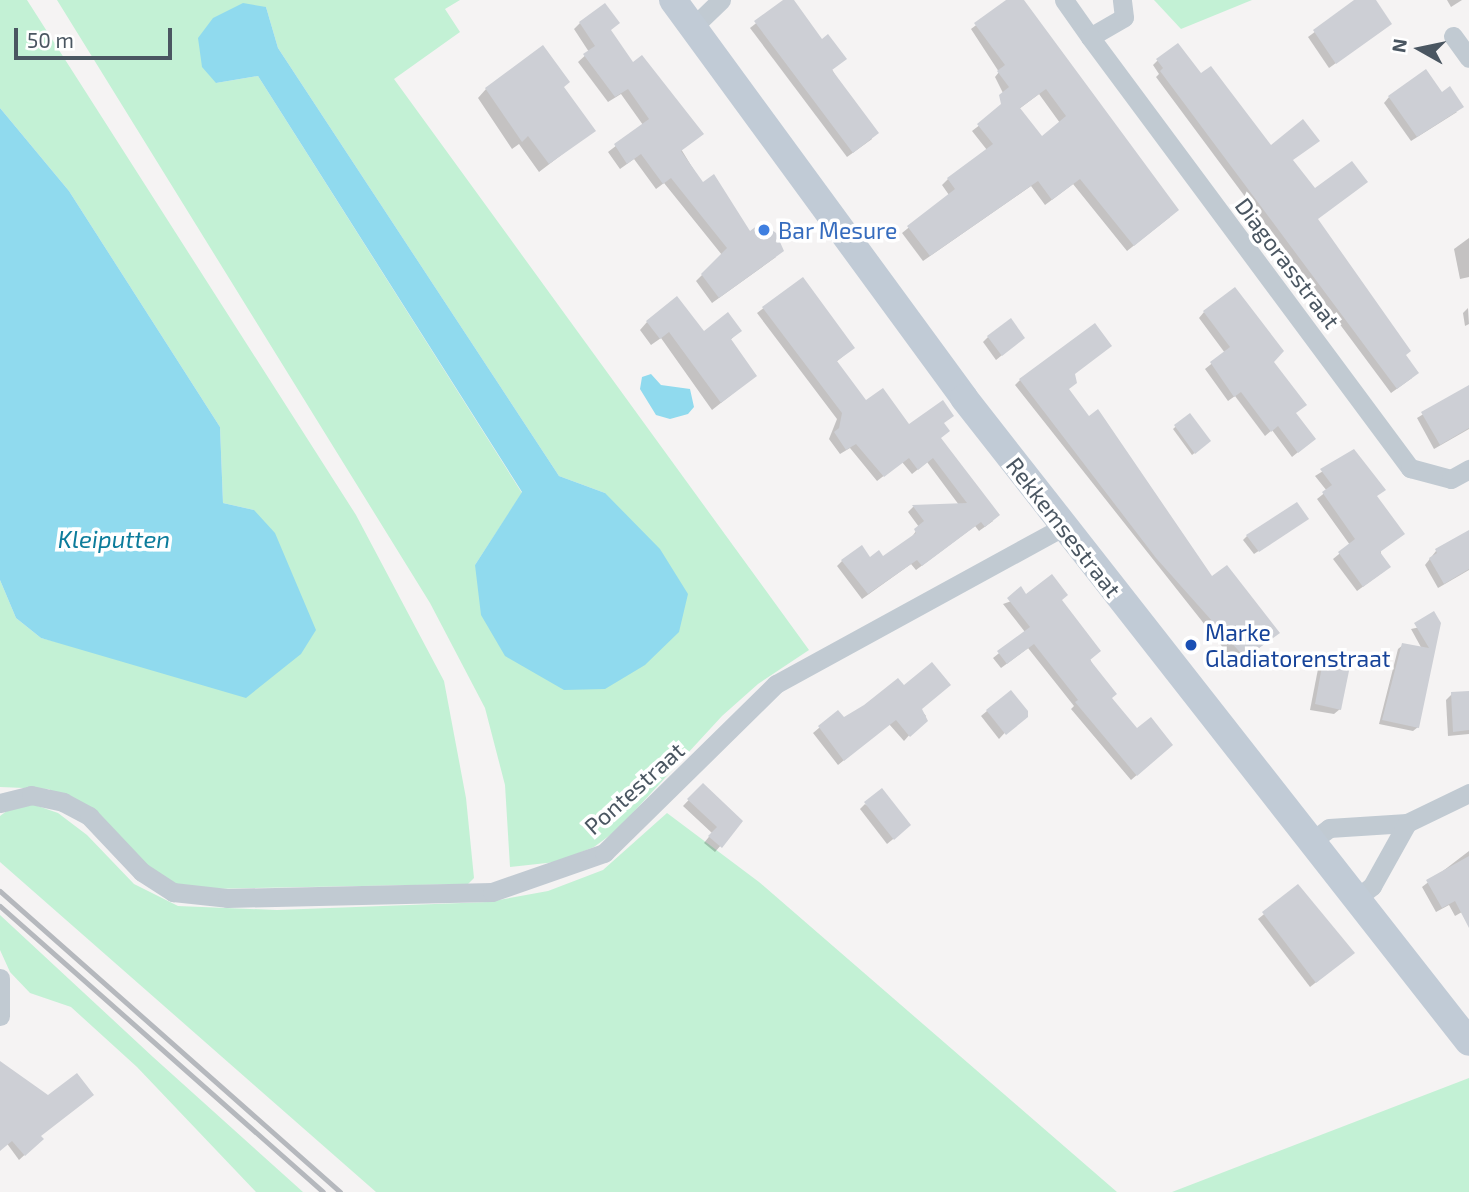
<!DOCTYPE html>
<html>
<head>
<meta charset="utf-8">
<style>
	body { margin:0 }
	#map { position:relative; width:1469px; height:1192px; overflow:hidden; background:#f5f3f3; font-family:"Exo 2",sans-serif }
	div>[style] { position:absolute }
	.green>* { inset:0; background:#c3f1d5 }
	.water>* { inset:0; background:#90daee }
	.shadow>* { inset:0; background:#0003 }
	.building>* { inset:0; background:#cdcfd5 }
	.street>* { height:19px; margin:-9.5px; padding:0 9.5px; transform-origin:9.5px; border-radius:9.5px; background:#c1cad2 }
	.secondary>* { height:28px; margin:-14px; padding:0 14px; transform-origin:14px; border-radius:14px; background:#c1cbd6 }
	.rail>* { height:5px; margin:-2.5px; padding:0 2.5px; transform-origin:2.5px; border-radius:2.5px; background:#b5b8bd }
	.dots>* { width:19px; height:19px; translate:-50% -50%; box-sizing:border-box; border:4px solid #fff; border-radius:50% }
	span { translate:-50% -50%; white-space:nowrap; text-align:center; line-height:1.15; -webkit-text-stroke:7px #fff; paint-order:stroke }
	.shop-label { font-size:23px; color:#366cbe }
	.left { translate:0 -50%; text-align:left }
	.street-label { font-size:23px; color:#4a5661 }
	.transit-label { font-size:23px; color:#164399 }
	.water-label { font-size:24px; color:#0c7c9b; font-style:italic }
	.north { position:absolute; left:1385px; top:14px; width:70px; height:70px; -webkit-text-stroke:5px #fff; paint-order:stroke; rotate:279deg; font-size:19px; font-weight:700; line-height:28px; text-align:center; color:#4a5661 }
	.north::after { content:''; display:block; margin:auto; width:24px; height:32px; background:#4a5661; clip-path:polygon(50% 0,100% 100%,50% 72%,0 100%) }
	.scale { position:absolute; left:14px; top:28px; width:158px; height:32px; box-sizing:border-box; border:4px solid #4a5661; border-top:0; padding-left:9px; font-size:21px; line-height:24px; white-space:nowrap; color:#4a5661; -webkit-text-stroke:5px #fff; paint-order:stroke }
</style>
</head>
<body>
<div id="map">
	<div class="green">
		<div style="clip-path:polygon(0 0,27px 0,356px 515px,444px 681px,466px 798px,474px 878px,468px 884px,208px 889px,175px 886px,49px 789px,0 787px,0 580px,16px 618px,41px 638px,101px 653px,254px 510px,223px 503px,220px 427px,69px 191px,0 108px)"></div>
		<div style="clip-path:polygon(evenodd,57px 0,460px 0,445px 9px,460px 32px,394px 79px,809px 650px,758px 684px,722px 716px,617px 830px,594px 847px,556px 862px,510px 867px,505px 785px,485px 708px,430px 603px,57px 0,266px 7px,278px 48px,559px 476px,605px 493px,475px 565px,522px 493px,258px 76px,216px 83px,266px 7px)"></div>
		<div style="clip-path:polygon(1154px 0,1252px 0,1181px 29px)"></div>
		<div style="clip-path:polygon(32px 804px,58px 813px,87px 835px,134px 884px,178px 906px,277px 910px,488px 902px,548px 891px,603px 870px,667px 813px,759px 882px,1117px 1192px,376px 1192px,0 862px,0 816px,15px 805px)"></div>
		<div style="clip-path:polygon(0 915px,153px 1057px,303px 1192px,256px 1192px,137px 1067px,71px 1007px,30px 993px,10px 972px,0 950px)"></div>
		<div style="clip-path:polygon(1469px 1078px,1469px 1192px,1172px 1192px)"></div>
	</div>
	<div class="water">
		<div style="clip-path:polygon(243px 3px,266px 7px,278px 48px,559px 476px,605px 493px,660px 549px,688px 594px,679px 632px,645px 665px,605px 689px,564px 690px,505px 656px,481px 615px,475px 565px,522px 492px,258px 76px,216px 83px,202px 67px,198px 38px,213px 18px)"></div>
		<div style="clip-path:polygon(0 108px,69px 191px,220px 427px,223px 503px,254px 510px,275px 533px,316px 630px,301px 654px,246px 698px,41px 638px,16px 618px,0 580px)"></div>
		<div style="clip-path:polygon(651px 374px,661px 385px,690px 389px,694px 407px,688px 414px,670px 419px,656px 415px,640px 389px,642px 377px)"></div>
	</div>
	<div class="shadow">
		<div style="clip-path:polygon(786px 0,792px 0,872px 139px,847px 157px,750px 28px)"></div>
		<div style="clip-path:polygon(evenodd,1009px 0,1021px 0,1170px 217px,1127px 251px,1073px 184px,1045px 205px,1031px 186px,923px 261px,902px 233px,949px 195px,942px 185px,948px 179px,987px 150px,972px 131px,1008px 103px,995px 77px,999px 72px,971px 29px,1009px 0,1039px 94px,1060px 123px,1041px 139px,1019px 109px,1039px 94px)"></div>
		<div style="clip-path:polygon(1358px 0,1374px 0,1384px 29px,1329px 68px,1308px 37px)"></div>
		<div style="clip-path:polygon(1447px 0,1462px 0,1451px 7px)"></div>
		<div style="clip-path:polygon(580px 23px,609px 31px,703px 185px,776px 257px,712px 303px,696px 281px,722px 255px,664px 183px,656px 189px,634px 159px,620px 169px,608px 152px,643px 125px,621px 94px,608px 102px,578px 62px,589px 52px,574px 29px)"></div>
		<div style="clip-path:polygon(1158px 60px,1200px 75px,1270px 147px,1292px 161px,1316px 220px,1409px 350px,1404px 355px,1412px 378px,1391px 393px,1156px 77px,1159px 74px,1153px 65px)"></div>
		<div style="clip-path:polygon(562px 88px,594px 130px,539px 172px,519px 144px,512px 149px,478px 98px,486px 89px)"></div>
		<div style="clip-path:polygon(1389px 97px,1457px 112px,1411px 141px,1384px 103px)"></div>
		<div style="clip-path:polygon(1469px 238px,1469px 277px,1460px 279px,1454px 249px)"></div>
		<div style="clip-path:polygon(803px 279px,853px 348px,836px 362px,866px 403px,909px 426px,943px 423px,940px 439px,993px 521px,979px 531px,975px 526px,916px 570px,911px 564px,862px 599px,837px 566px,842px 561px,883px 559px,911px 538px,919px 527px,908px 512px,913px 507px,959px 505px,927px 462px,912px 474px,902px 462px,877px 481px,850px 448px,840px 454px,829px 439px,837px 419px,757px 313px)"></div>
		<div style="clip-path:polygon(1468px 308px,1469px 324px,1465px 326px,1463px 313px)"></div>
		<div style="clip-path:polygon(1204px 312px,1272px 362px,1308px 444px,1292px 457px,1272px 430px,1265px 436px,1235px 396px,1228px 401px,1205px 369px,1225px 353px,1199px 318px)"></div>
		<div style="clip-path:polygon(647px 322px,703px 334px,740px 331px,729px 341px,755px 376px,712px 410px,661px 338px,651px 345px,640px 330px)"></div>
		<div style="clip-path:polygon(988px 337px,1017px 343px,996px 360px,983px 342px)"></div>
		<div style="clip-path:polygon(1073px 374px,1068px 390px,1211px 578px,1272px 638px,1240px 662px,1232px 652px,1228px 654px,1015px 385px,1020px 380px)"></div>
		<div style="clip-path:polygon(1469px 386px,1469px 429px,1434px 449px,1417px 418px)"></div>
		<div style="clip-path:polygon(1189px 415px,1207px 443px,1192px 455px,1173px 429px)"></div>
		<div style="clip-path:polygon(1354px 452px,1375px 497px,1383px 572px,1357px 591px,1333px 559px,1350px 545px,1317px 499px,1327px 491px,1315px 476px)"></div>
		<div style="clip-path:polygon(1307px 519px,1254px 554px,1243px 540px,1247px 536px)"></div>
		<div style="clip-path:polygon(1469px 532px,1469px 570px,1438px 588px,1425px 565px,1436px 551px)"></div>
		<div style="clip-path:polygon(1026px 596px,1060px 601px,1110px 698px,1137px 730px,1165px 751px,1131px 780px,1071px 709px,1074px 706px,1028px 648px,1001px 668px,993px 658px,1025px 632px,1003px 604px)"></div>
		<div style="clip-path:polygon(1439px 623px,1418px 727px,1413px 731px,1379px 724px,1398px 649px,1403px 645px,1422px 649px,1411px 629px)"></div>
		<div style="clip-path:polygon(1324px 663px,1340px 709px,1334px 714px,1310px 710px,1318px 669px)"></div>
		<div style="clip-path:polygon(1469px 693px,1469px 734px,1448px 736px,1446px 700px,1452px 694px)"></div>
		<div style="clip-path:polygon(920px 709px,926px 716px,904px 741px,889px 724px,838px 765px,813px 733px,838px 712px,844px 719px)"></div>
		<div style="clip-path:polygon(987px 711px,1025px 711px,999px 739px,981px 716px)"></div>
		<div style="clip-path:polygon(703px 785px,741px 822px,715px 852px,704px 843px,712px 833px,683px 806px)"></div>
		<div style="clip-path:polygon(865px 804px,903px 831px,887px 844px,860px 809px)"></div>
		<div style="clip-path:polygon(1469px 851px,1469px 908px,1455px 916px,1449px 905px,1436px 912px,1422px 887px)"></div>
		<div style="clip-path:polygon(1298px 887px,1347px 958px,1310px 987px,1258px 919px)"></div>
		<div style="clip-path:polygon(0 1063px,42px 1139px,19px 1160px,0 1134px)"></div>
	</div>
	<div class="building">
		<div style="clip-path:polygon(783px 0,794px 0,822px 39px,828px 34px,847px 59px,832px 70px,879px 133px,853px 153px,754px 21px)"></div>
		<div style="clip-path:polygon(evenodd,1006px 0,1024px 0,1179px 210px,1134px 246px,1080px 179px,1052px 200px,1038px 181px,930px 256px,907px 226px,955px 189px,947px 178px,993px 144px,977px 124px,1001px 104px,999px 95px,1009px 87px,997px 71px,1005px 65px,974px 23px,1006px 0,1046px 89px,1066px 116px,1042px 136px,1020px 108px,1046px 89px)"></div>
		<div style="clip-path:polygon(1354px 0,1376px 0,1392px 24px,1336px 64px,1313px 30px)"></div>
		<div style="clip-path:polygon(605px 3px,620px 23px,611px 30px,633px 62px,642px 55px,704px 134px,681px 151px,703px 182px,714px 174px,750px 231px,762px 222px,776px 233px,784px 251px,719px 298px,701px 274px,727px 248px,671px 178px,663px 184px,641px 154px,627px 164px,614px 144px,649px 119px,628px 89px,615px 97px,583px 54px,595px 46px,579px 22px)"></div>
		<div style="clip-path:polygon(1178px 43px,1201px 73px,1211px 66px,1271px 145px,1303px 119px,1320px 141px,1293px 160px,1315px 188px,1352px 161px,1368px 182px,1318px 219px,1411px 351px,1406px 355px,1419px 373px,1397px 389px,1160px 71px,1163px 68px,1156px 59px)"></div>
		<div style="clip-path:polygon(543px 45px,570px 82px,564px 87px,596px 131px,549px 164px,528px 136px,522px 142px,485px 88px)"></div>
		<div style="clip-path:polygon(1426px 69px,1442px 92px,1450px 86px,1464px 107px,1417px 137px,1388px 96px)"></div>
		<div style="clip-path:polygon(803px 277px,855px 348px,837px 361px,866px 400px,883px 388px,909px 424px,943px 400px,954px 416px,944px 423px,950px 431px,941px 438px,1000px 515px,985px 527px,981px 522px,922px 566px,917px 560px,868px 594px,841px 560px,862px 545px,870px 557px,879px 550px,883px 556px,916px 533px,914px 529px,924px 521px,912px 505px,967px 503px,933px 458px,918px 470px,909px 458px,884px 477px,856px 444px,846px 450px,834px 432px,839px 428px,842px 413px,762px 307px)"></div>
		<div style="clip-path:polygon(1235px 287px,1284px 351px,1274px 362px,1307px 405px,1296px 413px,1316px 439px,1298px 453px,1278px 426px,1271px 432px,1241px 392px,1234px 397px,1210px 362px,1230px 347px,1203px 311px)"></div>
		<div style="clip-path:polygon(677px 296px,704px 331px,728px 312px,742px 331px,731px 339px,757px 376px,721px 403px,669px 332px,660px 339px,646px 321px)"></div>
		<div style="clip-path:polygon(1011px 318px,1025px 338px,1002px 356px,987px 336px)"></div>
		<div style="clip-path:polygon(1095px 323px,1112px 346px,1075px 374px,1077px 383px,1069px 389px,1089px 416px,1098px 409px,1212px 576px,1227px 565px,1280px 633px,1245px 658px,1156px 558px,1019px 379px)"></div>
		<div style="clip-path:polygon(1469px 385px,1469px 428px,1440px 445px,1421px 412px)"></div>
		<div style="clip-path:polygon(1190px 413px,1211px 441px,1195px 454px,1174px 425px)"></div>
		<div style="clip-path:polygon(1354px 449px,1386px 490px,1377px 496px,1405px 534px,1380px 552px,1391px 567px,1363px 587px,1338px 552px,1355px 539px,1322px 492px,1332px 485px,1320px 469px)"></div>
		<div style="clip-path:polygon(1297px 502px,1309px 519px,1259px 552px,1246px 535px)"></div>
		<div style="clip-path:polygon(1469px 530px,1469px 569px,1444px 584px,1429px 558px,1437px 553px,1435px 549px)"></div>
		<div style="clip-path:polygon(1052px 574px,1068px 595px,1062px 600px,1101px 651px,1090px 660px,1117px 694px,1112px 698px,1137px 728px,1151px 717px,1173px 745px,1137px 776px,1075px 702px,1078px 700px,1034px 644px,1007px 664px,997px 651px,1030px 627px,1007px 598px,1021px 586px,1026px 594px)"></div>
		<div style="clip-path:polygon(1434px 611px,1441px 623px,1419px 728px,1382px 720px,1402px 643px,1429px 648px,1414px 623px)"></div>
		<div style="clip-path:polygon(1323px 661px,1350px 666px,1341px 710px,1315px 704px)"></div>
		<div style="clip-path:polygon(932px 662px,951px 685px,922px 709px,928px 721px,910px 737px,896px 720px,844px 761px,818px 726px,838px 710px,844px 717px,864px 705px,898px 678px,904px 685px)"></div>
		<div style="clip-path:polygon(1011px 690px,1028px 711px,1028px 717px,1006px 735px,986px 710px)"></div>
		<div style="clip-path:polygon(1469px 691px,1469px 730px,1453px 732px,1451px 692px)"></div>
		<div style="clip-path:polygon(703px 783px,743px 821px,722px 848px,708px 836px,717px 827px,687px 799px)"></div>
		<div style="clip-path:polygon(882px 788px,911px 825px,894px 840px,864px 802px)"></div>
		<div style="clip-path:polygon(1469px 856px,1469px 928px,1455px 901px,1442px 908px,1426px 880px)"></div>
		<div style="clip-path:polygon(1298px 884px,1355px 953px,1316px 983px,1262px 912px)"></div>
		<div style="clip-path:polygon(0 1061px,48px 1095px,77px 1073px,94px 1095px,41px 1136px,44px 1139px,25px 1156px,12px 1141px,0 1151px)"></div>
	</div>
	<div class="street">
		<div style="left:1064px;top:0;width:45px;rotate:54.9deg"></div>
		<div style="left:1090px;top:37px;width:39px;rotate:-30deg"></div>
		<div style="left:1124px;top:17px;width:17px;rotate:-97deg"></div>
		<div style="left:693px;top:27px;width:39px;rotate:-44deg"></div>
		<div style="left:1453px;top:36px;width:27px;rotate:54deg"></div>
		<div style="left:1090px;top:37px;width:537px;rotate:53.41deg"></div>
		<div style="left:1410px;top:468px;width:42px;rotate:15deg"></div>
		<div style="left:1451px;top:479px;width:21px;rotate:-29deg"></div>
		<div style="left:0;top:803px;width:32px;rotate:-14deg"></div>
		<div style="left:31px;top:795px;width:33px;rotate:12deg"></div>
		<div style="left:63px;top:802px;width:30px;rotate:28deg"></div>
		<div style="left:89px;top:816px;width:77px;rotate:46.6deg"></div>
		<div style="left:142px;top:872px;width:37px;rotate:33deg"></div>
		<div style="left:173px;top:892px;width:54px;rotate:6.3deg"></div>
		<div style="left:227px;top:898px;width:265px;rotate:-1.3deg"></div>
		<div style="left:492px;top:892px;width:119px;rotate:-19.2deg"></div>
		<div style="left:604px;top:853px;width:241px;rotate:-44.5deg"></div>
		<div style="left:776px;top:684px;width:327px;rotate:-28.7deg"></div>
		<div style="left:1312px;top:841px;width:21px;rotate:-37deg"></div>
		<div style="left:1329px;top:828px;width:78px;rotate:-3.7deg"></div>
		<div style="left:1407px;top:823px;width:69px;rotate:-25.8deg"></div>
		<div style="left:1358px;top:897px;width:18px;rotate:-38deg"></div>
		<div style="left:1372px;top:886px;width:72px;rotate:-60.9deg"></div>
		<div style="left:0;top:978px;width:38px;rotate:90deg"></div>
	</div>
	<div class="secondary">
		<div style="left:673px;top:0;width:493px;rotate:53.8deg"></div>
		<div style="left:964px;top:398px;width:818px;rotate:51.9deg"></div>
	</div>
	<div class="rail">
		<div style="left:0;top:891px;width:454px;rotate:41.5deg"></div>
		<div style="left:0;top:906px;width:431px;rotate:41.5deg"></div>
	</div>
	<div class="dots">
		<div style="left:764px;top:230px;background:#3f7fe0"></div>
		<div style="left:1191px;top:645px;background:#1a4fb4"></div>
	</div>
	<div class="shop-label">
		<span class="left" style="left:778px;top:230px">Bar Mesure</span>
	</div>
	<div class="street-label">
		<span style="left:1288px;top:263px;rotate:53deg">Diagorasstraat</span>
		<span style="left:1064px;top:527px;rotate:52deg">Rekkemsestraat</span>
		<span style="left:634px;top:788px;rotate:-42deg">Pontestraat</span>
	</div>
	<div class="transit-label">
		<span class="left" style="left:1205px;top:645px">Marke<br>Gladiatorenstraat</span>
	</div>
	<div class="water-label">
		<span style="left:114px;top:539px">Kleiputten</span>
	</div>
	<div class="north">N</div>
	<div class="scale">50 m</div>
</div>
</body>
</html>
